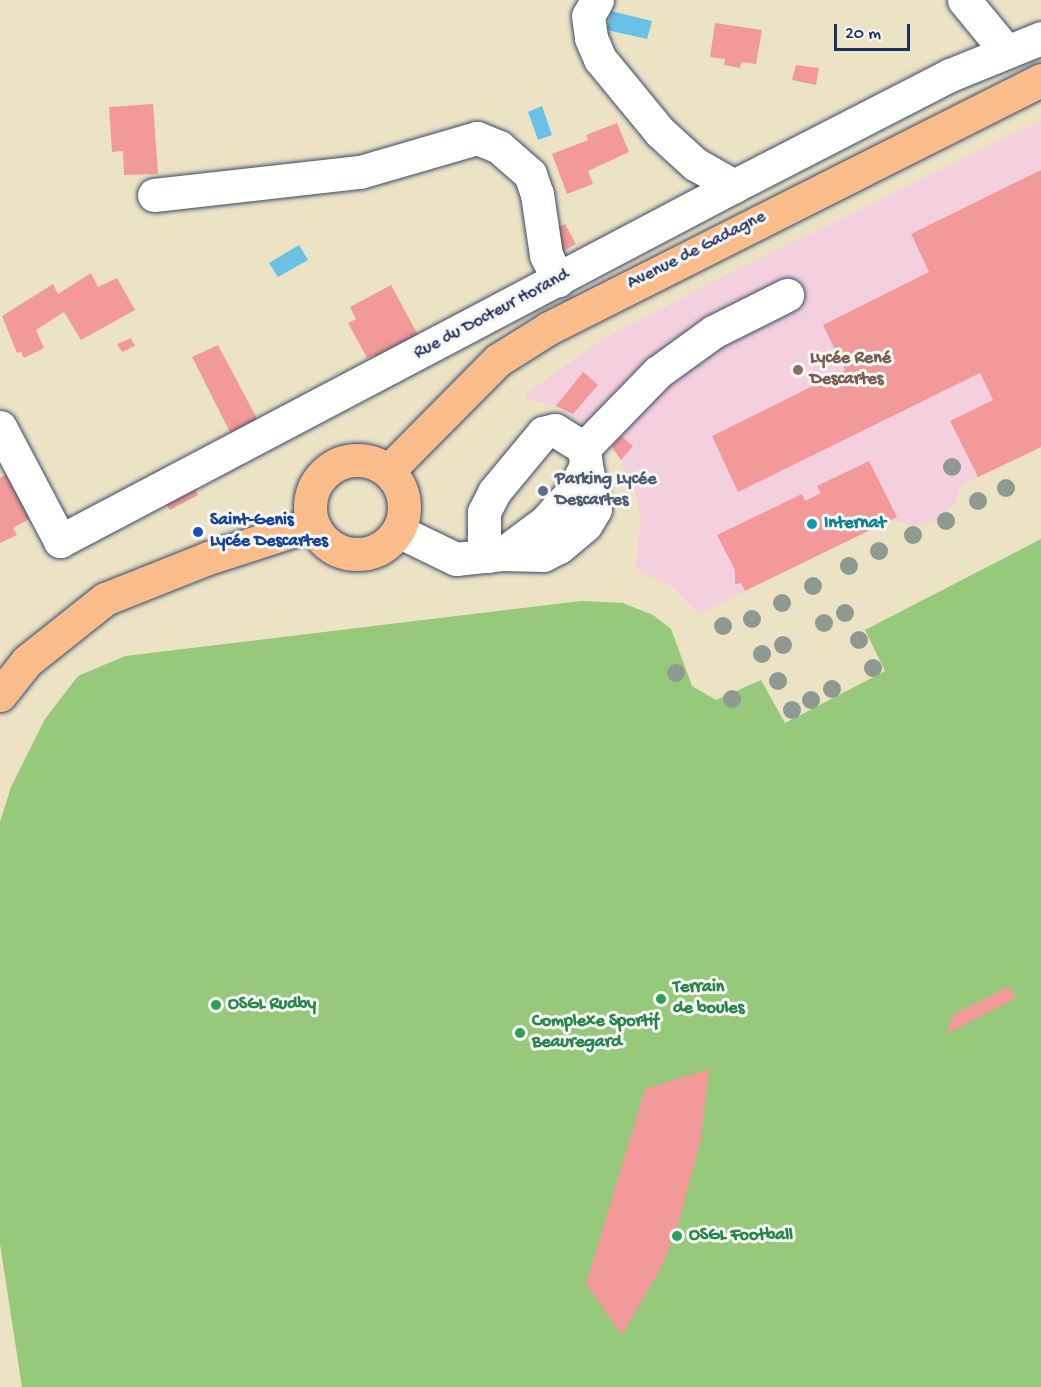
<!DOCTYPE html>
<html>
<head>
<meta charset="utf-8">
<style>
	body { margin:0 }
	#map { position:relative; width:1041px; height:1387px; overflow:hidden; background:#ece3c5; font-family:"Gochi Hand",sans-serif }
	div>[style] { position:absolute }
	.built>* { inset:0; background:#f4cfdd }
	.green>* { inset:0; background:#96c979 }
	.water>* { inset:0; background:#69c1e6 }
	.building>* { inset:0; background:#f29a99 }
	.roads { filter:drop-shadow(0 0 2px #3a4a6d) drop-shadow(0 0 2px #3a4a6d) }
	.minor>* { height:33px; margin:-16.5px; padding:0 16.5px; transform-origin:16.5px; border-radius:16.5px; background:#fff }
	.major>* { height:33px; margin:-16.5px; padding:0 16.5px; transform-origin:16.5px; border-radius:16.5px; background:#fabc8b }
	.major>.ring { margin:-16.5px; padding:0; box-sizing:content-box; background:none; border:33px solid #fabc8b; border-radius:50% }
	.trees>* { width:18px; height:18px; margin:-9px; border-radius:50%; background:#8d9991 }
	.dots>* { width:16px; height:16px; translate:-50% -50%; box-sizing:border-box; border:3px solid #f6f6f2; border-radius:50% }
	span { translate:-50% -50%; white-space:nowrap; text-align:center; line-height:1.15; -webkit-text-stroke:6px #f6f6f2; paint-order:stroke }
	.street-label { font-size:18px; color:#1b2f5e }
	.education-label { font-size:18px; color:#785e54; font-weight:700 }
	.left { translate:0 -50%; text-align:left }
	.service-label { font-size:18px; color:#4e5e75; font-weight:700 }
	.transit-label { font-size:18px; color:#164399; font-weight:700 }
	.culture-label { font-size:18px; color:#0d838f; font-weight:700 }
	.leisure-label { font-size:18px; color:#27864d; font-weight:700 }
	.scale { position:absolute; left:834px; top:24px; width:76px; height:27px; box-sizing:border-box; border:3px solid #1b2f5e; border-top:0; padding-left:8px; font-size:18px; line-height:21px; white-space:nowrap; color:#1b2f5e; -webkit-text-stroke:4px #f6f6f2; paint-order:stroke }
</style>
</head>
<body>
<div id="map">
	<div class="built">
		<div style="clip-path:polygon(1041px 121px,1041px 447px,961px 486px,953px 506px,937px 520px,915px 526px,891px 520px,698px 614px,675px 588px,636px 569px,641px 518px,637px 497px,621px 460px,589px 425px,556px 406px,526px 399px,526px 394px,600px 341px,728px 274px)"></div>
	</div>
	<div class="green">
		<div style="clip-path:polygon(1041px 539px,1041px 1387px,22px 1387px,0 1244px,0 822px,11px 787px,45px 719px,78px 676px,125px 656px,581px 601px,623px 603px,653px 615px,671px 629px,692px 686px,716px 700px,761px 680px,785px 723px,885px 671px,865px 630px)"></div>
	</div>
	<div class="water">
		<div style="clip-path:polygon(611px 11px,652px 21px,647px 39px,607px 30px)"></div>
		<div style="clip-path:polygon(542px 106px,552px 135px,538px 140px,528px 112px)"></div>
		<div style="clip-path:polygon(299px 245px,308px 260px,278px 277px,269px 263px)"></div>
	</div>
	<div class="building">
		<div style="clip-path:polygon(715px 23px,762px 30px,756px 64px,742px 62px,740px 68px,724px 65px,725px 59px,710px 57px)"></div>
		<div style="clip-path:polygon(796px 65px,819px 68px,816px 85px,792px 80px)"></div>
		<div style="clip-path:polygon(153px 104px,158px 174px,124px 175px,123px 151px,112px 152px,109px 107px)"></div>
		<div style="clip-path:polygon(617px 123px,629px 152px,588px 171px,593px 184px,567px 194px,552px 154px,588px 140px,586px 135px)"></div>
		<div style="clip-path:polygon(1041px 170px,1041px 447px,978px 477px,950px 421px,993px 400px,980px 373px,738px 492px,712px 436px,845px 370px,823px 325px,929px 272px,911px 234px)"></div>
		<div style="clip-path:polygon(565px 224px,576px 244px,562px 252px,551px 231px)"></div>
		<div style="clip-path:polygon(91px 273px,98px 287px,117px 278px,135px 310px,81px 340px,64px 312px,36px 330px,44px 348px,24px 358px,21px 352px,17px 353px,2px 316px,53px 284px,58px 294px)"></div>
		<div style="clip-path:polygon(391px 285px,423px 344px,380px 366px,374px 355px,367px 358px,348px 323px,356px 319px,350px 307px)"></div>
		<div style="clip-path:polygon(131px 338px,135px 346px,122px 352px,117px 344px)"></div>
		<div style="clip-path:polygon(218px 345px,262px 428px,235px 442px,192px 357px)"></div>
		<div style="clip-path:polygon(583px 372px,598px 385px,573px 414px,556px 406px)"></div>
		<div style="clip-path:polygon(621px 436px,633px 446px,621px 460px,612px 447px)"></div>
		<div style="clip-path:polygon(869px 461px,897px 517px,745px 591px,741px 583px,735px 584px,735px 570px,717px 535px,802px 494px,805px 501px,821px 493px,817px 486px)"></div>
		<div style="clip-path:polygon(12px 471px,35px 516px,13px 528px,17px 535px,0 543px,0 478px)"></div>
		<div style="clip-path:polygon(190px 481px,198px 495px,170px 510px,162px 496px)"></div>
		<div style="clip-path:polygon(1009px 986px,1016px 998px,947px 1034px,953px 1015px)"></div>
		<div style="clip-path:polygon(709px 1069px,701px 1139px,678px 1225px,661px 1268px,622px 1335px,586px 1284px,645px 1089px)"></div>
	</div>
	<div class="roads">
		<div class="minor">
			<div style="left:597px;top:0;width:18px;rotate:119deg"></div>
			<div style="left:588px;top:16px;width:22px;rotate:82deg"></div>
			<div style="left:591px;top:38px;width:23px;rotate:67deg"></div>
			<div style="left:600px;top:59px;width:94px;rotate:50.6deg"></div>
			<div style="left:660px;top:132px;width:47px;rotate:42.4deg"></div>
			<div style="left:695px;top:164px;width:45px;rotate:29.4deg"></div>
			<div style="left:964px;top:0;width:66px;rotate:50.5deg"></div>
			<div style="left:154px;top:195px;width:207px;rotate:-6.4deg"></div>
			<div style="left:360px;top:172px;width:122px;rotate:-16.2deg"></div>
			<div style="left:477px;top:138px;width:24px;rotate:22deg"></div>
			<div style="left:499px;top:147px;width:41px;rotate:41.1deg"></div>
			<div style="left:530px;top:174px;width:21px;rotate:71deg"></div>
			<div style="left:537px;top:194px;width:62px;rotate:81.6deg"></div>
			<div style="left:546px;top:255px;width:28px;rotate:64deg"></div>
			<div style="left:0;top:427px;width:129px;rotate:62.2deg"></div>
			<div style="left:60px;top:541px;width:762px;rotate:-27.78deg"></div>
			<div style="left:734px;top:186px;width:243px;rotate:-27.2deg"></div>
			<div style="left:950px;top:75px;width:98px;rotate:-22.1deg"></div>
			<div style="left:584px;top:448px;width:106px;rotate:-45.8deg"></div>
			<div style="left:658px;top:372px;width:68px;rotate:-36deg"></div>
			<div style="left:713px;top:332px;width:83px;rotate:-26.6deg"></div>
			<div style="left:398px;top:531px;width:64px;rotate:25.8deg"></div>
			<div style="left:456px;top:559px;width:46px;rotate:-6.2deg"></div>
			<div style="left:502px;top:554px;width:54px;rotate:-36.7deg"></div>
			<div style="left:545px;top:522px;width:42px;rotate:-47.9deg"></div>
			<div style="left:573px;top:491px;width:28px;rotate:-63deg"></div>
			<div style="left:586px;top:466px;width:18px;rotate:-96deg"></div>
			<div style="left:502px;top:554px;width:41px;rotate:1.4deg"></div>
			<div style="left:543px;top:555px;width:18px;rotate:-27deg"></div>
			<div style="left:559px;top:547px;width:35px;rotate:-40deg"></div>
			<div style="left:586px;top:524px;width:17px;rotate:-59deg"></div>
			<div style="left:595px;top:509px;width:44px;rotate:-101.8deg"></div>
			<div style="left:489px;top:556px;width:19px;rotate:-106deg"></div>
			<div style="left:484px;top:538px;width:26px;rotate:-90deg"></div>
			<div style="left:484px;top:512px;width:22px;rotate:-63deg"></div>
			<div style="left:494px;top:492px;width:77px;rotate:-50.3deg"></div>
			<div style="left:543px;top:433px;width:12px;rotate:-14deg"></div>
			<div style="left:555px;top:430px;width:34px;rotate:32deg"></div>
		</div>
		<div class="major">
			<div class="ring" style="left:310px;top:460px;width:61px;height:61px"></div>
			<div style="left:388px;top:471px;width:156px;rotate:-45.3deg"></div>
			<div style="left:498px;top:360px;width:60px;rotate:-32.1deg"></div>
			<div style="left:549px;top:328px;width:551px;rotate:-26.75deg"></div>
			<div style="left:0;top:695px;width:43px;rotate:-51.5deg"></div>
			<div style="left:27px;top:661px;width:100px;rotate:-38.5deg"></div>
			<div style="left:105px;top:599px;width:111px;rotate:-21.7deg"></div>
			<div style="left:208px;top:558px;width:110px;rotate:-17.9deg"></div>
		</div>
	</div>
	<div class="trees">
		<div style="left:952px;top:467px"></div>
		<div style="left:1006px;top:488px"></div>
		<div style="left:978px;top:501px"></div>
		<div style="left:946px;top:521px"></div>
		<div style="left:913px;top:535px"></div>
		<div style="left:879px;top:551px"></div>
		<div style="left:849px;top:566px"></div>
		<div style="left:813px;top:586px"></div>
		<div style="left:782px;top:603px"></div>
		<div style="left:845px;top:613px"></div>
		<div style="left:752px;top:619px"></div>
		<div style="left:824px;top:623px"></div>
		<div style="left:723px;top:626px"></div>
		<div style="left:859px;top:640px"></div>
		<div style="left:783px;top:645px"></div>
		<div style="left:762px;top:654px"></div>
		<div style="left:873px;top:668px"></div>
		<div style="left:676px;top:673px"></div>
		<div style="left:778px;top:681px"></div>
		<div style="left:832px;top:689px"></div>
		<div style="left:732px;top:699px"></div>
		<div style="left:811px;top:700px"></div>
		<div style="left:792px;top:710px"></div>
	</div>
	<div class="dots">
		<div style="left:798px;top:370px;background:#8d6e63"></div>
		<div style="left:543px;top:491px;background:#5c6f8a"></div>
		<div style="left:812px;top:524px;background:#0f9aa8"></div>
		<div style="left:198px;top:532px;background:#1a4fb4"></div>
		<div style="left:661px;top:999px;background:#2e9e5b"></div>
		<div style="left:216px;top:1005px;background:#2e9e5b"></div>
		<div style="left:520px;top:1033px;background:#2e9e5b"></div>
		<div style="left:677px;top:1236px;background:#2e9e5b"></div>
	</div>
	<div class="street-label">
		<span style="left:697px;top:251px;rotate:-27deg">Avenue de Gadagne</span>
		<span style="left:492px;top:315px;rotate:-28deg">Rue du Docteur Horand</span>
	</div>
	<div class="education-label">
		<span class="left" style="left:810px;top:370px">Lycée René<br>Descartes</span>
	</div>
	<div class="service-label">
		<span class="left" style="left:555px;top:491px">Parking Lycée<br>Descartes</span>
	</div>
	<div class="transit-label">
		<span class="left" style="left:210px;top:532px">Saint-Genis<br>Lycée Descartes</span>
	</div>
	<div class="culture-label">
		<span class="left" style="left:824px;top:524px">Internat</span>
	</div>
	<div class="leisure-label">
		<span class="left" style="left:673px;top:999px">Terrain<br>de boules</span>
		<span class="left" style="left:228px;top:1005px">OSGL Rudby</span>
		<span class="left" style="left:532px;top:1033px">Complexe Sportif<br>Beauregard</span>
		<span class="left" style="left:689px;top:1236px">OSGL Football</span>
	</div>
	<div class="scale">20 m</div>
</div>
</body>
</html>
